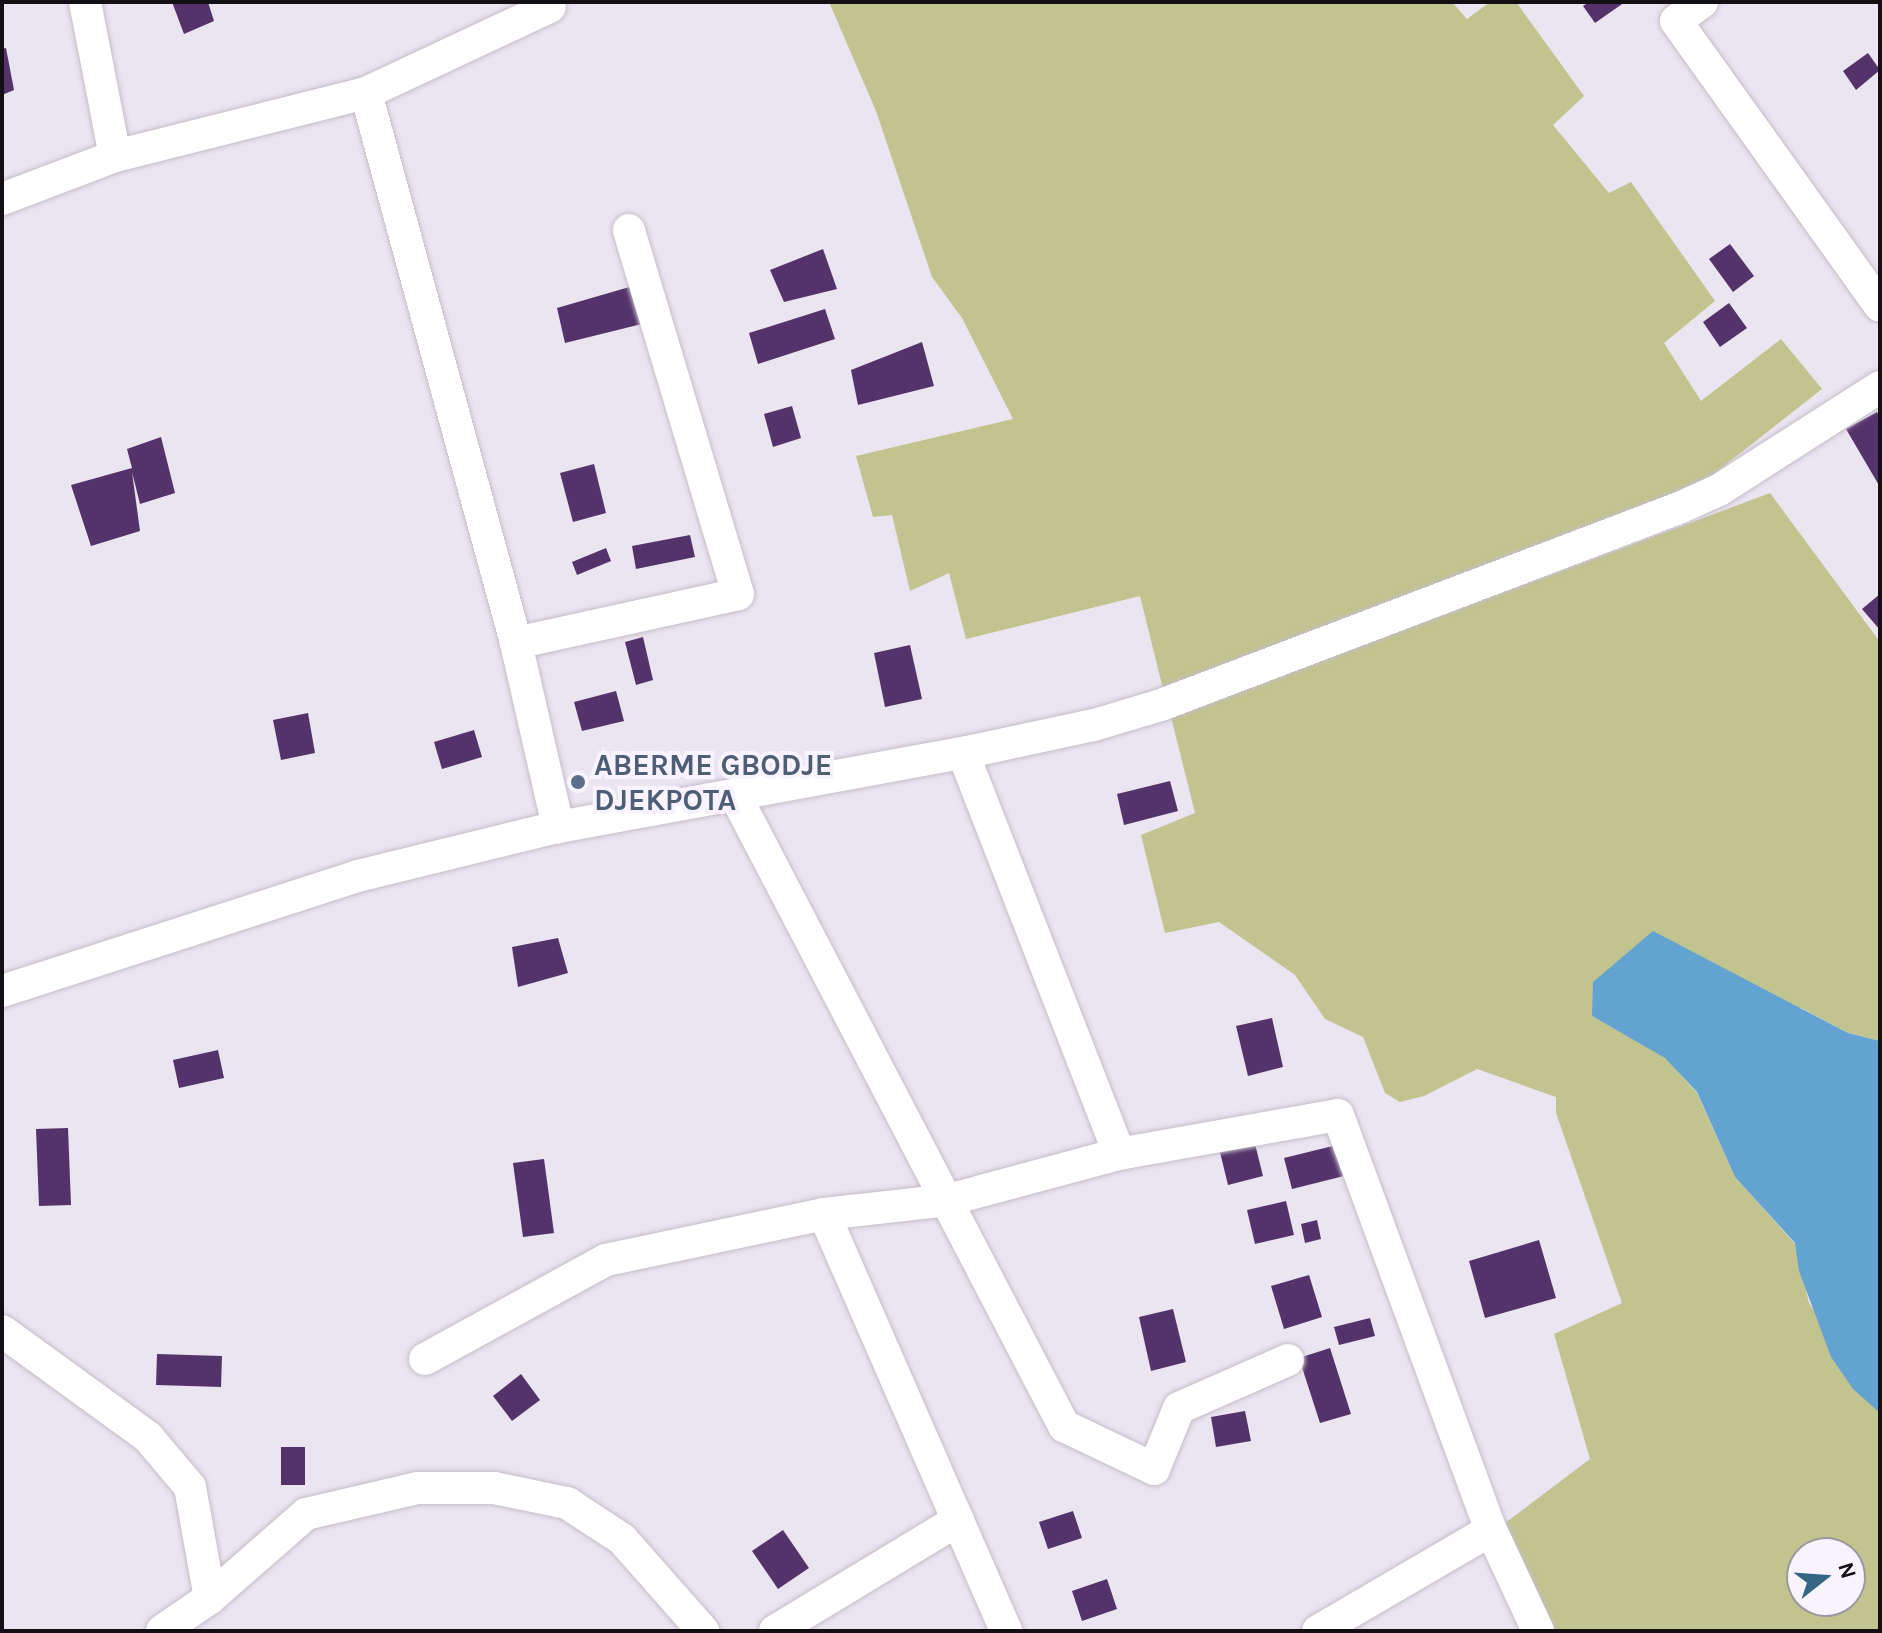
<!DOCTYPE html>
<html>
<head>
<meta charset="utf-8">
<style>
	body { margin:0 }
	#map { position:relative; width:1882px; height:1633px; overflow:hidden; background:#ebe4f1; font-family:Karla,sans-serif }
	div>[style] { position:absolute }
	.green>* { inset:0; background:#c1c48e }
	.water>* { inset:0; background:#62a3d2 }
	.building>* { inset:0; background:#54336a }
	.roads { filter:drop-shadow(0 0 2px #c4bdc9) drop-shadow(0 0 2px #c4bdc9) }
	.minor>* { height:32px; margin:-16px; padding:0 16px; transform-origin:16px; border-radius:16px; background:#fff }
	.dots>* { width:22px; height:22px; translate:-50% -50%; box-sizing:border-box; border:4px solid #f9f2ff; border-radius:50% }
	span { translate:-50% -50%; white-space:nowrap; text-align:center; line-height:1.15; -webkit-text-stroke:8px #f9f2ff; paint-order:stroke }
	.service-label { font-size:30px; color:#4e5e75; font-weight:700 }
	.left { translate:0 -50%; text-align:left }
	.frame { position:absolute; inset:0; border:4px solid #121014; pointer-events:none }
	.north { position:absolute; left:1786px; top:1537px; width:80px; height:80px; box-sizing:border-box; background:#f9f2ff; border:2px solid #9d98a1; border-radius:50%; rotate:73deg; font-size:22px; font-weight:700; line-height:32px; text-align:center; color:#121014 }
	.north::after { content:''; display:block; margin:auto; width:28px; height:36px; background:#356785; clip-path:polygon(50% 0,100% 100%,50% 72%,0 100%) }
</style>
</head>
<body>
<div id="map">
	<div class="green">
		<div style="clip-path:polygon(829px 2px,1452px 2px,1467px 19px,1490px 2px,1516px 2px,1584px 96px,1553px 125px,1609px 193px,1631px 182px,1715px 301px,1664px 343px,1701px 401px,1781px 339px,1822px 389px,1706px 480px,1675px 497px,1163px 689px,1140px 596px,966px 639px,949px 573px,910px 591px,892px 515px,873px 517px,856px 456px,1013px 419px,962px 318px,932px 277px,876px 111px)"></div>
		<div style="clip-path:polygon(evenodd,1770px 493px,1880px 642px,1880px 1041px,1848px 1033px,1801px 1008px,1592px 1016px,1666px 1058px,1697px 1093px,1735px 1177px,1795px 1244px,1809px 1303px,1880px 1413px,1880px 1631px,1552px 1631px,1505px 1523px,1590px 1459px,1554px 1334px,1622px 1303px,1556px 1113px,1556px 1097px,1477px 1069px,1424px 1096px,1400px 1102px,1385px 1093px,1363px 1037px,1325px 1019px,1295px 975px,1219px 922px,1165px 933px,1141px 835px,1195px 813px,1171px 717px,1770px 493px,1802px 1553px,1850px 1553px,1850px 1601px,1802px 1601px,1802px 1553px)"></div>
	</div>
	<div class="water">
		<div style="clip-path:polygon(1653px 931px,1848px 1033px,1880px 1041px,1880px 1413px,1853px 1389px,1831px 1357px,1799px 1271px,1795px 1243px,1735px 1177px,1697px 1092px,1665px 1058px,1592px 1016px,1593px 982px)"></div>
	</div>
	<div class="building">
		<div style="clip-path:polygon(172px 2px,208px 2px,214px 21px,184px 34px)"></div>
		<div style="clip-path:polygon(1589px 2px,1625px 2px,1595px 23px,1583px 6px)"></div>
		<div style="clip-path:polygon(6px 48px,14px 90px,2px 95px,2px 49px)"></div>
		<div style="clip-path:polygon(1868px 53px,1880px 70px,1856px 90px,1843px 71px)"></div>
		<div style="clip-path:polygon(1730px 244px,1754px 276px,1733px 292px,1709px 259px)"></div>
		<div style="clip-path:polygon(823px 249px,837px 289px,784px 302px,770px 270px)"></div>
		<div style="clip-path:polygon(657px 279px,670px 317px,565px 343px,557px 308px)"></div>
		<div style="clip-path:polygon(1729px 303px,1747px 328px,1720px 347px,1703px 322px)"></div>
		<div style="clip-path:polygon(825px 309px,835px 339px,758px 364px,749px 333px)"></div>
		<div style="clip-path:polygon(922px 342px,934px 386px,858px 405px,851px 370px)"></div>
		<div style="clip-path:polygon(792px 406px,801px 438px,773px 447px,764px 414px)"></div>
		<div style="clip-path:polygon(1877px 412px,1880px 417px,1880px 487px,1846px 429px)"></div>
		<div style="clip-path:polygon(161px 437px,175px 493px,140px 504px,132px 472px,140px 531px,91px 546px,71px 485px,132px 468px,127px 449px)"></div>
		<div style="clip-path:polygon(594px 464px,606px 513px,573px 522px,560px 473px)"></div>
		<div style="clip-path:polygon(690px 535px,695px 557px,636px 569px,632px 546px)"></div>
		<div style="clip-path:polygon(606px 548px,611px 561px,577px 575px,572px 562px)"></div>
		<div style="clip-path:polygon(1880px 594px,1880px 630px,1862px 609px)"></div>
		<div style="clip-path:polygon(643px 637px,653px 680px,636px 685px,625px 642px)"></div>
		<div style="clip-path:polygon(910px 645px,922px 699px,885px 707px,874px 653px)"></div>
		<div style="clip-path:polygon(616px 691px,624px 721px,582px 731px,574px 702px)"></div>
		<div style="clip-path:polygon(308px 713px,315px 753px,281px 760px,273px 720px)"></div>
		<div style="clip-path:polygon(474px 730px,482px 757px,442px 769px,434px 742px)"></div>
		<div style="clip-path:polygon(1170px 781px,1178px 811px,1124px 825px,1117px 794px)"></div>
		<div style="clip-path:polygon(558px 938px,568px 973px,518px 987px,512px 947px)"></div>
		<div style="clip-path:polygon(1272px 1018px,1283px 1067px,1248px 1076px,1236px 1026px)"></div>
		<div style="clip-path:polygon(218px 1050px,224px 1078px,179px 1088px,173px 1060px)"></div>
		<div style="clip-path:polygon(68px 1128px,71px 1205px,39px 1206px,36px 1129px)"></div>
		<div style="clip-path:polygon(1253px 1136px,1263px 1176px,1228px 1185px,1218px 1144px)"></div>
		<div style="clip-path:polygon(1349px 1142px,1356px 1173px,1292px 1189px,1284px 1158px)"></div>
		<div style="clip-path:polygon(544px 1159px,554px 1233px,523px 1237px,513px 1163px)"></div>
		<div style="clip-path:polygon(1286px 1201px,1294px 1235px,1255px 1244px,1247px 1210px)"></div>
		<div style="clip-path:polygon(1317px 1220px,1321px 1239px,1305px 1243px,1301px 1224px)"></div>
		<div style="clip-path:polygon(1539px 1240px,1556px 1298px,1485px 1318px,1469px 1261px)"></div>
		<div style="clip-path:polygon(1309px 1275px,1322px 1317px,1284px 1329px,1271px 1286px)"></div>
		<div style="clip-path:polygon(1173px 1309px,1186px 1362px,1151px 1371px,1139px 1317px)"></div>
		<div style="clip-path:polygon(1370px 1318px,1375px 1336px,1339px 1345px,1334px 1327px)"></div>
		<div style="clip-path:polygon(1330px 1348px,1351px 1414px,1320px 1423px,1299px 1358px)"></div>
		<div style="clip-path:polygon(157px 1354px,222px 1356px,221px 1387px,156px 1385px)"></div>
		<div style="clip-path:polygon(521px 1374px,540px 1400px,512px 1421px,493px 1396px)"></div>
		<div style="clip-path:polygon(1245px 1411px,1251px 1441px,1216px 1447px,1211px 1417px)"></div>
		<div style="clip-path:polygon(281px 1447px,305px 1447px,305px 1485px,281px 1485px)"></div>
		<div style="clip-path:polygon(1073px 1511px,1082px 1538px,1048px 1549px,1039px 1522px)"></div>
		<div style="clip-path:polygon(783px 1530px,809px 1568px,778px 1589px,752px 1551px)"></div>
		<div style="clip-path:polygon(1107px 1579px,1117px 1609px,1082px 1621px,1072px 1591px)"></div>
	</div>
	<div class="roads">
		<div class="minor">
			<div style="left:85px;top:2px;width:157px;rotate:79deg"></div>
			<div style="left:1702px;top:2px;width:32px;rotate:144deg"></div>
			<div style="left:1676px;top:21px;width:350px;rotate:54.4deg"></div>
			<div style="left:366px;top:93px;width:570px;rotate:74.74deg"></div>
			<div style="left:516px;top:643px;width:189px;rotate:77.1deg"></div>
			<div style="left:2px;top:199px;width:121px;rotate:-20.8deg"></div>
			<div style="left:115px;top:156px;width:259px;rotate:-14.1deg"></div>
			<div style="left:366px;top:93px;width:203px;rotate:-25.1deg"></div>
			<div style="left:516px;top:643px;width:227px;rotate:-12.4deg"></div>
			<div style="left:738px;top:594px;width:380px;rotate:-106.7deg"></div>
			<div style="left:963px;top:753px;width:430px;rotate:68.7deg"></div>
			<div style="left:735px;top:795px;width:712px;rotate:62.46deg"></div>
			<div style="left:1064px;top:1426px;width:100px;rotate:25.5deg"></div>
			<div style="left:1154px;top:1469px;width:66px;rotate:-67.7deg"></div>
			<div style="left:1179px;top:1408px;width:119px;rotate:-23.8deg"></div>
			<div style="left:2px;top:991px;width:374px;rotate:-17.9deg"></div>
			<div style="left:358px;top:876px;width:206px;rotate:-13.8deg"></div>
			<div style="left:558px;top:827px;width:412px;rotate:-10.4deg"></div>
			<div style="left:963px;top:753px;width:134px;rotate:-12.1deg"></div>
			<div style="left:1094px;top:725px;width:70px;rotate:-16.6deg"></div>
			<div style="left:1161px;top:705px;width:554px;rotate:-20.82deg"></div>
			<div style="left:1679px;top:508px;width:44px;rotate:-24.2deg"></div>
			<div style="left:1719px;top:490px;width:191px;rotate:-32.6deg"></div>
			<div style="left:824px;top:1214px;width:455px;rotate:66.4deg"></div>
			<div style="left:2px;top:1331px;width:180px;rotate:36deg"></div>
			<div style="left:148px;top:1437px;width:65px;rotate:50deg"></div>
			<div style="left:190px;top:1487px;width:113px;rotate:79.8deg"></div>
			<div style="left:425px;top:1359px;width:206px;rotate:-28.7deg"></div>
			<div style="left:606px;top:1260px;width:223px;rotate:-11.9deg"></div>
			<div style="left:824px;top:1214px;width:125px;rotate:-6.4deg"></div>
			<div style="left:948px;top:1200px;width:177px;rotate:-15.1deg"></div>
			<div style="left:1119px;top:1154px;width:222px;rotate:-10.1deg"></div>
			<div style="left:1338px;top:1115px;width:442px;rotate:69.8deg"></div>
			<div style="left:1491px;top:1530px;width:111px;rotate:65deg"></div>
			<div style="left:162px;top:1631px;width:58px;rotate:-34.5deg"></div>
			<div style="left:210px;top:1598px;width:128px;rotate:-41.2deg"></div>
			<div style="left:306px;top:1514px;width:115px;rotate:-13.1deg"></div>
			<div style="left:418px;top:1488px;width:76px"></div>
			<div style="left:494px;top:1488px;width:75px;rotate:11.6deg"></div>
			<div style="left:567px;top:1503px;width:66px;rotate:33.2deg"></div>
			<div style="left:622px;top:1539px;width:123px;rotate:48.6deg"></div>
			<div style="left:775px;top:1631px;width:214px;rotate:-31.2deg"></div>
			<div style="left:1318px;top:1631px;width:200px;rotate:-30.3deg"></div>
		</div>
	</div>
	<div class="dots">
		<div style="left:578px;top:782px;background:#5c6f8a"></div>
	</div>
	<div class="service-label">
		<span class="left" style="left:594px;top:782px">ABERME GBODJE<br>DJEKPOTA</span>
	</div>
	<div class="frame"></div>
	<div class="north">N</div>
</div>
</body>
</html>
